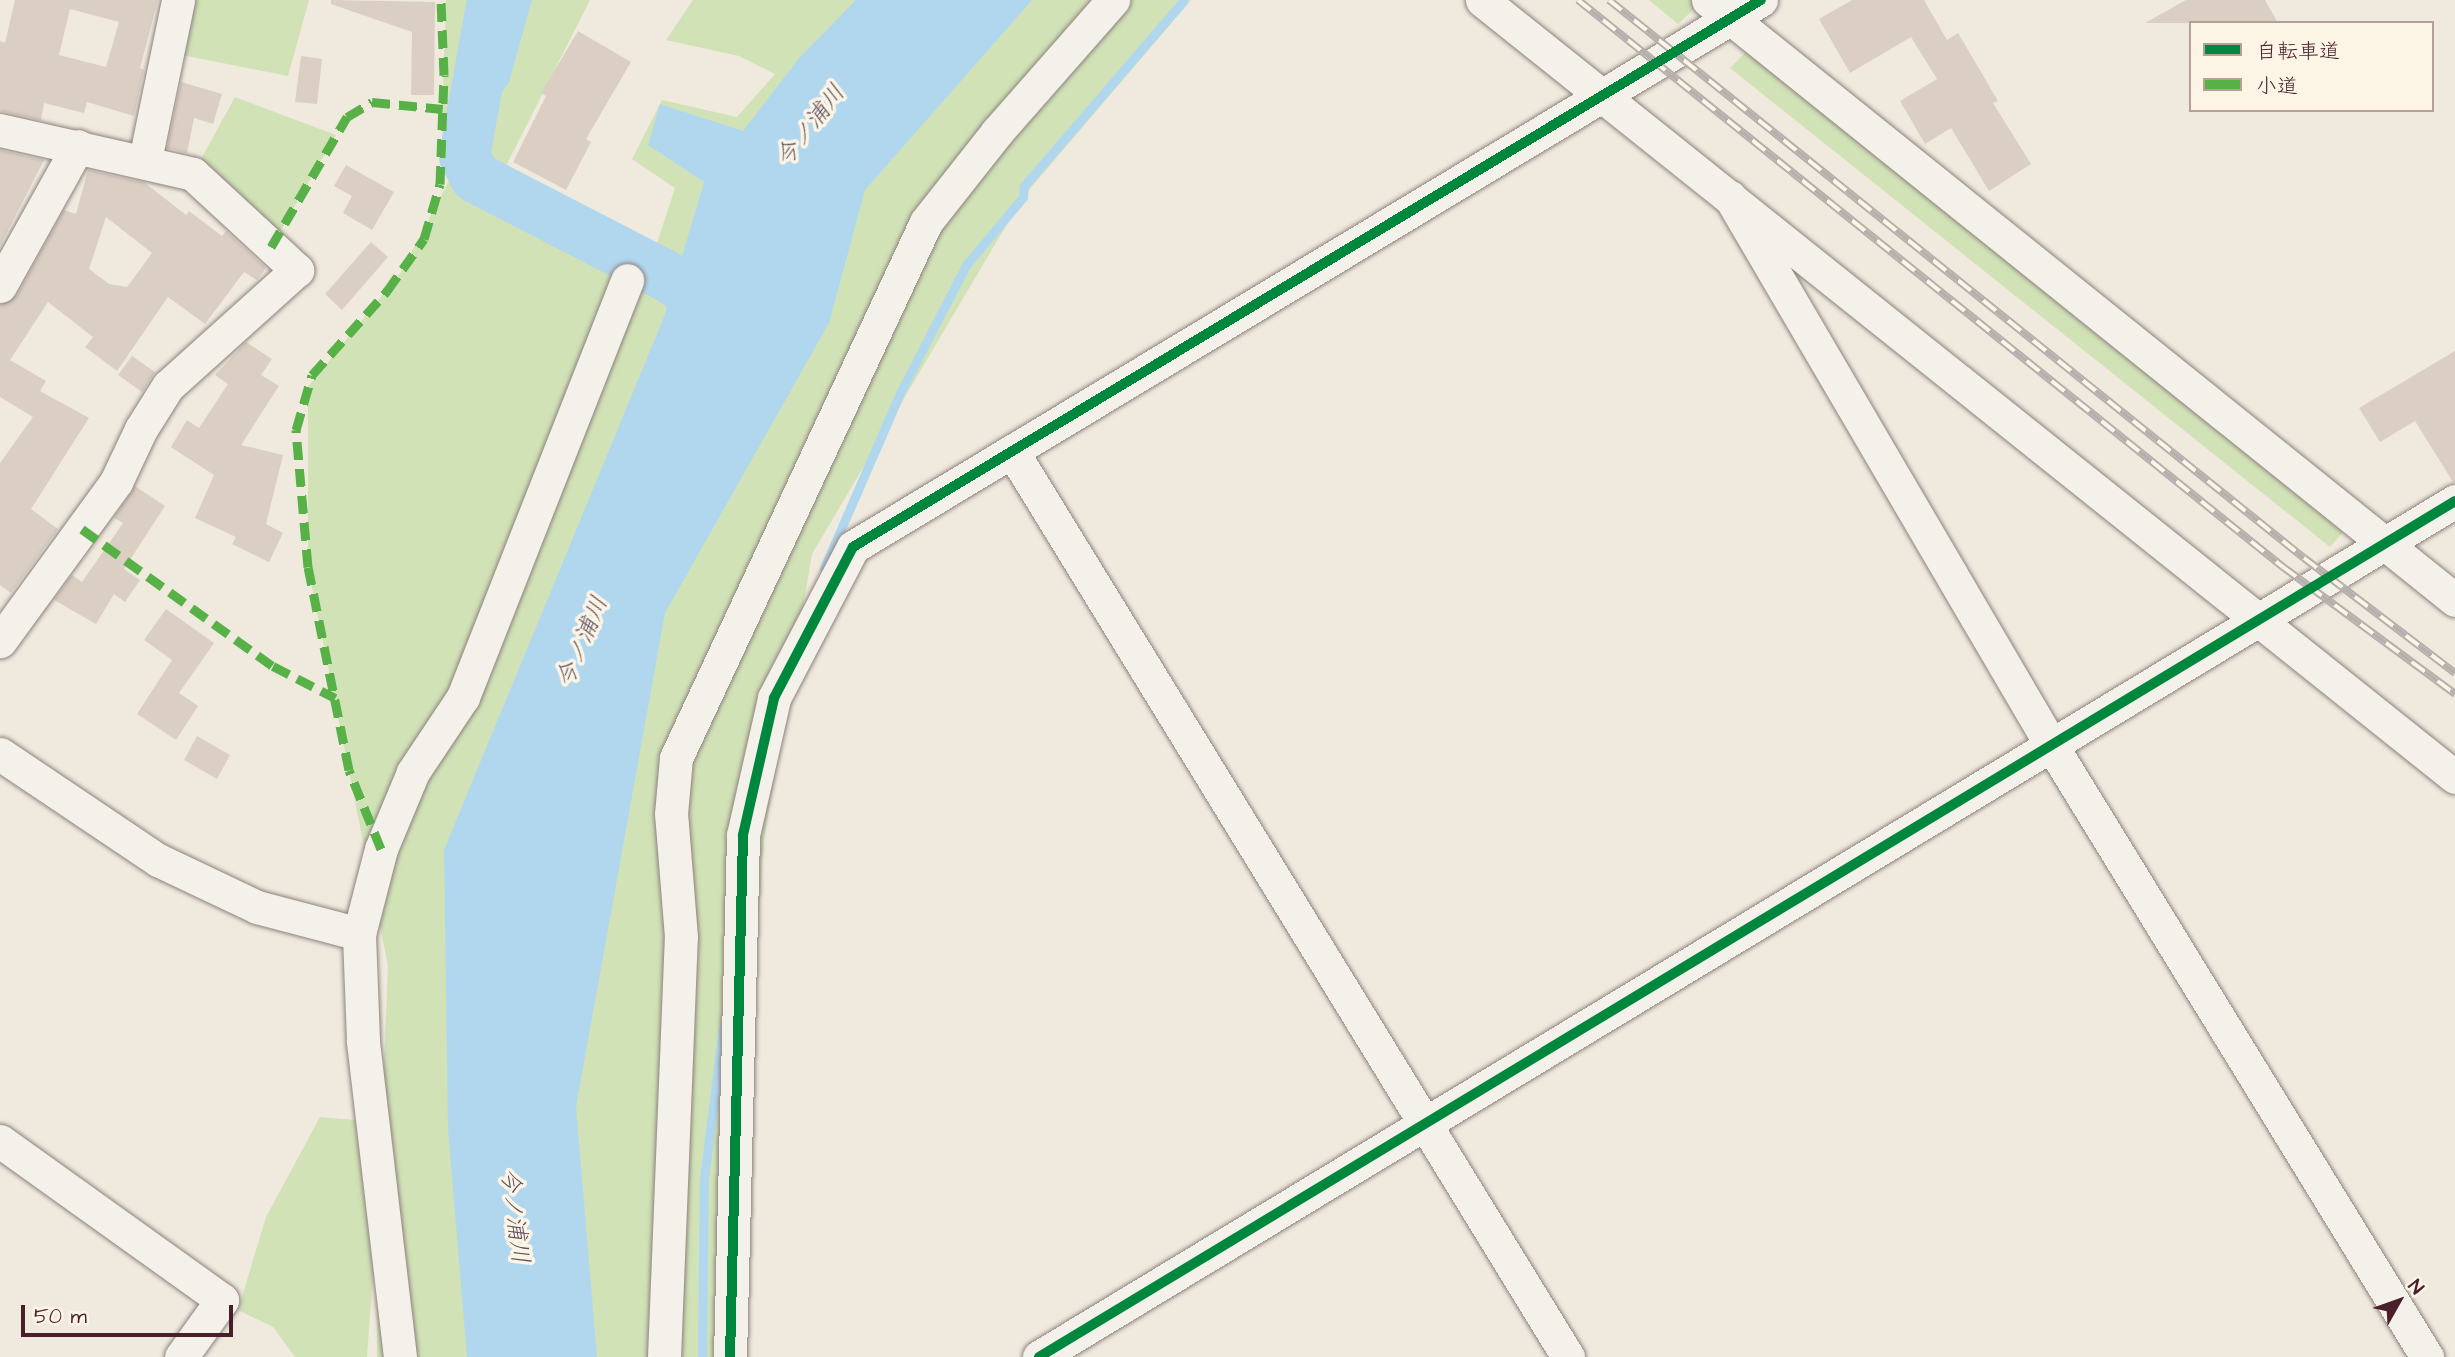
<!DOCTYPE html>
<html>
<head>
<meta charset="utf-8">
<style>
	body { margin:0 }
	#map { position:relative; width:2455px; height:1357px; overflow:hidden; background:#f0e9de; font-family:"Architects Daughter","Klee One",sans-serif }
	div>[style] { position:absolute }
	.green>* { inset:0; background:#d1e2b7 }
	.water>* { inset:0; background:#b1d7ee }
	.stream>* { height:9px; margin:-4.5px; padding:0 4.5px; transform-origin:4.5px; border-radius:4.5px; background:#b1d7ee }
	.river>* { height:51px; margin:-25.5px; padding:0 25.5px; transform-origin:25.5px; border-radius:25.5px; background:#b1d7ee }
	.building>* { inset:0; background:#dbcfc4 }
	.roads { filter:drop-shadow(0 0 2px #8d827f) drop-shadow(0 0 2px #8d827f) }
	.minor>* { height:33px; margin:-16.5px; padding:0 16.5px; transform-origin:16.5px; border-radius:16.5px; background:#f4f1ea }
	.rail>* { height:8px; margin-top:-4px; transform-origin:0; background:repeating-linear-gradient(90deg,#fcf5e5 0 16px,#b7afac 0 32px); box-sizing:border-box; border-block:2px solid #b7afac }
	.quiet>* { height:9px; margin-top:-4.5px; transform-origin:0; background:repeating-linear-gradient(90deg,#57b146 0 18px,transparent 0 27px) }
	.cycleway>* { height:10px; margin:-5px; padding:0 5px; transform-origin:5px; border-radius:5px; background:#00873e }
	span { translate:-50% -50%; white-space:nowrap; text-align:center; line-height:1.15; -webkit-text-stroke:7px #fcf5e5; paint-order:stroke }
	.water-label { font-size:24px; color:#5d4b5e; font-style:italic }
	.legend { position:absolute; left:2189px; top:21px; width:245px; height:91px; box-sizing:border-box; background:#fcf5e5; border:2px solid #b59f9b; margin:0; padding:9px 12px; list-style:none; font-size:21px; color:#4a1f2b }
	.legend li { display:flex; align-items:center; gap:14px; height:35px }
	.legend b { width:35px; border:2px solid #b59f9b }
	.north { position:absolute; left:2364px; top:1266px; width:70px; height:70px; -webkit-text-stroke:5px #fcf5e5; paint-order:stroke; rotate:50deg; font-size:19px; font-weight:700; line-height:28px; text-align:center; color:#4a1f2b }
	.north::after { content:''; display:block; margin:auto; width:24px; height:32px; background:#4a1f2b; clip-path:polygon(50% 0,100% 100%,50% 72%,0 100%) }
	.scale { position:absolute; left:21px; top:1305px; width:212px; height:32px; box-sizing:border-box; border:4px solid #4a1f2b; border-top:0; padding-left:9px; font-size:21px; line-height:24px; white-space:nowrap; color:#4a1f2b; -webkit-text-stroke:5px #fcf5e5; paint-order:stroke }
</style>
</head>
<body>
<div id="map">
	<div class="green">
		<div style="clip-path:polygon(178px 0,309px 0,288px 76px,167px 52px)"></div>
		<div style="clip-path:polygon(446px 0,590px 0,504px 170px,656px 246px,675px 188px,632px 159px,662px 100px,737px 117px,775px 74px,739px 56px,666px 40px,693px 0,1191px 0,1023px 197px,812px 554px,764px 840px,727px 1357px,377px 1357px,378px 1206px,367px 1357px,295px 1357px,273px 1327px,238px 1310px,266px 1217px,320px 1117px,355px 1120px,379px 1185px,388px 966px,308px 567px,308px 387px,401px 272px,453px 173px,447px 162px,442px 125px)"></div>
		<div style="clip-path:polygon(1649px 0,1690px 0,1697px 6px,1678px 24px)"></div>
		<div style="clip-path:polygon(1758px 40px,2353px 521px,2330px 547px,1730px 68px)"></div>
		<div style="clip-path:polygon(235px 97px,336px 135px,271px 247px,193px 174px)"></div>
	</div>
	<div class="water">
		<div style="clip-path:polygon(470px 0,532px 0,509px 82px,467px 142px)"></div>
		<div style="clip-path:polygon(856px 0,1032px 0,865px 190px,829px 323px,665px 613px,576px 1107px,597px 1357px,467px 1357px,448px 1129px,444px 850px,664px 317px,704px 182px,648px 145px,660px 104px,743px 131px,800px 57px)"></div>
	</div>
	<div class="stream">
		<div style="left:824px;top:568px;width:191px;rotate:-66.5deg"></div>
		<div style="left:900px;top:393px;width:144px;rotate:-62.7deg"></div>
		<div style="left:966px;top:265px;width:89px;rotate:-50deg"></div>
		<div style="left:1023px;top:197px;width:11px;rotate:-85deg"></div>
		<div style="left:1024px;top:186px;width:245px;rotate:-49.3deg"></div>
		<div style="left:702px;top:1357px;width:178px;rotate:-89.4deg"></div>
		<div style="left:704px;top:1179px;width:153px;rotate:-82.9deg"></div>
	</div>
	<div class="river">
		<div style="left:492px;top:0;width:158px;rotate:100.2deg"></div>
		<div style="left:464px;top:156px;width:24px;rotate:62deg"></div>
		<div style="left:475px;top:177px;width:212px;rotate:27.3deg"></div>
		<div style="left:663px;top:274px;width:69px;rotate:31.4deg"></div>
	</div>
	<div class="building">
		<div style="clip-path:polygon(evenodd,15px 0,158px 0,140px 68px,144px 70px,134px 116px,87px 102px,84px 113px,44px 103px,41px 120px,0 111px,0 41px,5px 43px,15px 0,70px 9px,119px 22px,106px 67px,59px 55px,70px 9px)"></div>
		<div style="clip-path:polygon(331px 0,435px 2px,434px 95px,411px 95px,412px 32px,331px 4px)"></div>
		<div style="clip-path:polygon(1852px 0,1924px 0,1947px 40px,1958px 33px,1998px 101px,1993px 103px,2031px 164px,1989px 191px,1951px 128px,1925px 144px,1900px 101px,1937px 79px,1911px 37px,1850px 73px,1819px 19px)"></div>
		<div style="clip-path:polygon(2186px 0,2265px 0,2278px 23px,2145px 23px)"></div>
		<div style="clip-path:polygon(578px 31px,631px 62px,586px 139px,591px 142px,566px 190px,513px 162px,546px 96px,541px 93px)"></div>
		<div style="clip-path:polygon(301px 56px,322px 59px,317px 104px,295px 102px)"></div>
		<div style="clip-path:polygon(181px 82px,222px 94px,213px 124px,194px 118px,187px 153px,167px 148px)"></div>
		<div style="clip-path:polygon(0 150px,44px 160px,0 246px)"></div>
		<div style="clip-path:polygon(346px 165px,394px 192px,372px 230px,343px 213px,352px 196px,334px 186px)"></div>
		<div style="clip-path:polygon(evenodd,88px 170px,145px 183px,186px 215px,189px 211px,222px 236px,226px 231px,266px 268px,257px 280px,244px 272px,205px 324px,168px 297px,117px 371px,85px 347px,93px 337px,48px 302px,10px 360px,46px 381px,40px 391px,89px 418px,31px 509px,58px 529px,11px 593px,0 585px,0 463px,33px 417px,0 397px,0 305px,17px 295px,64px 210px,76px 214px,88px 170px,106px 217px,152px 253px,127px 287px,109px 284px,89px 269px,106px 217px)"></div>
		<div style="clip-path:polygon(371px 242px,388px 257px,342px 310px,325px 294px)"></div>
		<div style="clip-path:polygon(246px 342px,272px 359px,261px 375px,279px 386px,241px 445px,283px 455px,266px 524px,283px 533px,269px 562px,232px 544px,236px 537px,195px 518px,214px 475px,171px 447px,187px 420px,199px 428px,228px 384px,215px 375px)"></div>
		<div style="clip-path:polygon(2455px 351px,2455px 482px,2453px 482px,2415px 421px,2380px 442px,2359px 408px)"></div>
		<div style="clip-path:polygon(132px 356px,155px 372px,142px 392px,118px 375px)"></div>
		<div style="clip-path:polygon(135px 486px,165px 506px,124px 569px,140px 580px,125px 602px,114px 594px,96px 624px,54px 600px,72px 575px,82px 582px,123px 523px,114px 518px)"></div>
		<div style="clip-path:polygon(166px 609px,214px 643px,179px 693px,198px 706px,176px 740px,137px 714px,172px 660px,144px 640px)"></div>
		<div style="clip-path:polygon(197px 736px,230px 755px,217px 779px,184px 760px)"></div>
	</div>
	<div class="roads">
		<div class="minor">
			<div style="left:1482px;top:0;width:1245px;rotate:38.61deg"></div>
			<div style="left:1708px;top:0;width:958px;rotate:38.77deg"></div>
			<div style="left:0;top:130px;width:198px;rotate:12.8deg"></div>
			<div style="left:193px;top:174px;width:142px;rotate:42.7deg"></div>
			<div style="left:297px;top:270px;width:173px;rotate:138deg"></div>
			<div style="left:168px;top:386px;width:51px;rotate:122.1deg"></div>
			<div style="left:141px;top:429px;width:59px;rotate:115.3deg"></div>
			<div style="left:116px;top:482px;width:197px;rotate:126.1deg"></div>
			<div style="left:145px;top:160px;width:163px;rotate:-78.3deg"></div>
			<div style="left:1730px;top:197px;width:633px;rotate:59.63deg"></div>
			<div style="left:2050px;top:743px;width:721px;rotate:58.45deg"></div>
			<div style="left:0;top:286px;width:160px;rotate:-60.9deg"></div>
			<div style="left:1012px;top:451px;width:1063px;rotate:58.46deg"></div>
			<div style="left:0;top:754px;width:190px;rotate:33.9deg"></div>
			<div style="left:158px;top:860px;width:110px;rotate:25.4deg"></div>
			<div style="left:257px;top:907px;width:106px;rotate:14.8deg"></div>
			<div style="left:0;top:1141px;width:273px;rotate:35.6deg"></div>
			<div style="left:222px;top:1300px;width:70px;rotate:125.7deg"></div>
			<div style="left:400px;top:1357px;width:319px;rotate:-96.7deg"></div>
			<div style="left:363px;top:1040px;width:106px;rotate:-92.2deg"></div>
			<div style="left:359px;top:934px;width:88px;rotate:-75.5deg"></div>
			<div style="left:381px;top:849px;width:83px;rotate:-67.4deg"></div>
			<div style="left:413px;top:772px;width:90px;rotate:-56.3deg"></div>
			<div style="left:463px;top:697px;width:448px;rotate:-68.5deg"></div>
			<div style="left:664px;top:1357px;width:420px;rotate:-87.7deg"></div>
			<div style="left:681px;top:937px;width:123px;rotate:-94.6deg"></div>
			<div style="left:671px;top:814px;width:56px;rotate:-84.9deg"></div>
			<div style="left:676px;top:758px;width:591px;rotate:-64.99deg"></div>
			<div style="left:926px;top:222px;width:115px;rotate:-51.7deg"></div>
			<div style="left:997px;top:132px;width:176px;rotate:-48.7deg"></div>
			<div style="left:730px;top:1357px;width:522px;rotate:-88.57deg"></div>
			<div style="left:743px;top:835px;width:140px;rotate:-77.2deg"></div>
			<div style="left:774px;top:698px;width:170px;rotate:-62.4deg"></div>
			<div style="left:853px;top:547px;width:1060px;rotate:-31.07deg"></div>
			<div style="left:1039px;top:1357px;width:1655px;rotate:-31.15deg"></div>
		</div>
	</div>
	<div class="rail">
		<div style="left:1578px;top:0;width:905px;rotate:38.81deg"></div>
		<div style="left:2283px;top:567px;width:214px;rotate:36.4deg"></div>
		<div style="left:1609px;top:0;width:891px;rotate:38.76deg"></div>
		<div style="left:2304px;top:558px;width:190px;rotate:37.3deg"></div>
	</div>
	<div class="quiet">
		<div style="left:271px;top:247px;width:151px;rotate:-59.7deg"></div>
		<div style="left:347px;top:117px;width:29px;rotate:-31deg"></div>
		<div style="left:372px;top:102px;width:71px;rotate:5.6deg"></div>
		<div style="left:82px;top:529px;width:235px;rotate:35.7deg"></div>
		<div style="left:273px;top:666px;width:70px;rotate:27.3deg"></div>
		<div style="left:381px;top:849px;width:85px;rotate:-112.1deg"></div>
		<div style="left:349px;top:770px;width:207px;rotate:-101.4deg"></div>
		<div style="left:308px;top:567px;width:138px;rotate:-95deg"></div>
		<div style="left:296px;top:430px;width:57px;rotate:-73.8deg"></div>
		<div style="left:312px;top:375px;width:113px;rotate:-48.2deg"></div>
		<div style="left:387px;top:291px;width:64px;rotate:-54.6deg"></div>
		<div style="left:424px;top:239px;width:57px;rotate:-73.8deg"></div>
		<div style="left:440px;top:184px;width:109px;rotate:-87.9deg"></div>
		<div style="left:444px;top:75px;width:75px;rotate:-92.3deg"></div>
	</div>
	<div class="cycleway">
		<div style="left:730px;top:1357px;width:522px;rotate:-88.57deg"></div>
		<div style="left:743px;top:835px;width:140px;rotate:-77.2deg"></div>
		<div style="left:774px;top:698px;width:170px;rotate:-62.4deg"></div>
		<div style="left:853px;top:547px;width:1060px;rotate:-31.07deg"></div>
		<div style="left:1039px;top:1357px;width:1655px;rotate:-31.15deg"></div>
	</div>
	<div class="water-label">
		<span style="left:811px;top:126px;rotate:-52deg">今ノ浦川</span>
		<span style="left:583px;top:642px;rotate:-67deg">今ノ浦川</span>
		<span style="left:514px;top:1216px;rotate:83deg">今ノ浦川</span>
	</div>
	<ul class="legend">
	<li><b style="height:9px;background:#00873e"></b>自転車道</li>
	<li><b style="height:9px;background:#57b146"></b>小道</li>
	</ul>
	<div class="north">N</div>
	<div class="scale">50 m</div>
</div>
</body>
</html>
